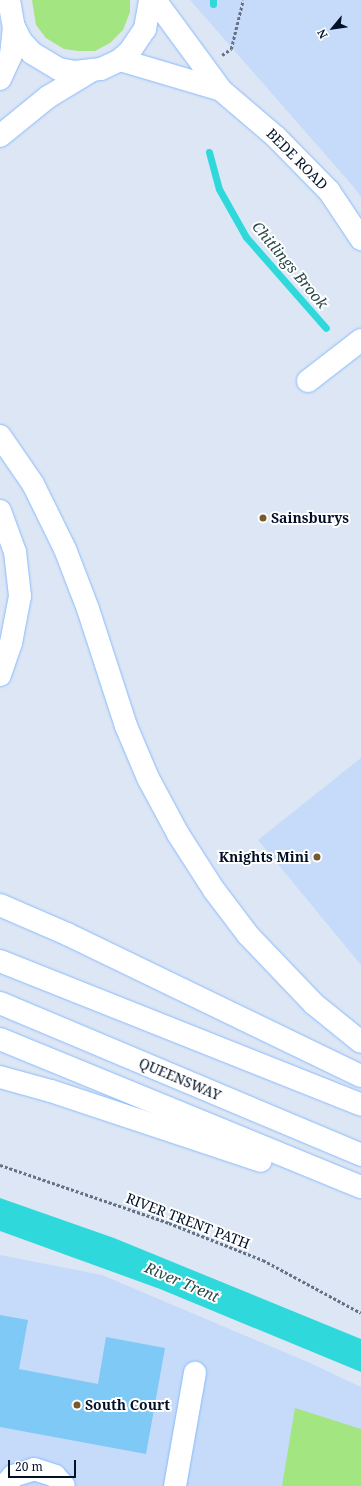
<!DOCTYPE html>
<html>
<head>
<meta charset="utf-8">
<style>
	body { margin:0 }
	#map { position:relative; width:361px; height:1486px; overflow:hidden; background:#dce6f4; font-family:"Noto Serif",serif }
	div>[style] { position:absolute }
	.built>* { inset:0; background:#c5dbf9 }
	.green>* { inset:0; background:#a2e581 }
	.water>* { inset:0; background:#2fd9db }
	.stream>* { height:7px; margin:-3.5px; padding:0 3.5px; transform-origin:3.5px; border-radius:3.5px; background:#2fd9db }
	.building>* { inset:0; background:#7ec9f5 }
	.path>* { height:2.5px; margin-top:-1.25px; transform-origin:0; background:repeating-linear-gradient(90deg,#657285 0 3px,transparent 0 5px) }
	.roads { filter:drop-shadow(0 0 1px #8abbfd) drop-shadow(0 0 1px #8abbfd) }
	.minor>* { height:22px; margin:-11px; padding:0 11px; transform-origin:11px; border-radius:11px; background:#fff }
	.highway>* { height:22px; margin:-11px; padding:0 11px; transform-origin:11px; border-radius:11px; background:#fff }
	.dots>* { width:11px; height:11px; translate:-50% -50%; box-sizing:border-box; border:2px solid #fff; border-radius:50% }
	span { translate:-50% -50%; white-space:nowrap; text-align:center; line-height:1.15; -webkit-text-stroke:4px #fff; paint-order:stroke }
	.street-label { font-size:14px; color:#021128 }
	.poi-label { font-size:14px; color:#021128; font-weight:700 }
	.left { translate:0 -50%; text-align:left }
	.right { translate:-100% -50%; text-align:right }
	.water-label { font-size:15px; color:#274848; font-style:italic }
	.north { position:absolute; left:313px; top:8px; width:40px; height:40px; -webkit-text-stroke:3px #fff; paint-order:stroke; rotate:241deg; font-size:11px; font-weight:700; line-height:16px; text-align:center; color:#021128 }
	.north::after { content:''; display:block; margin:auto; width:14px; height:18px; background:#021128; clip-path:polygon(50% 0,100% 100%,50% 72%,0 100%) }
	.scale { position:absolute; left:8px; top:1460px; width:68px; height:18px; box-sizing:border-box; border:2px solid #021128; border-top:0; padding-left:5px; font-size:12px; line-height:14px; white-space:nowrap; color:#021128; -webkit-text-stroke:3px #fff; paint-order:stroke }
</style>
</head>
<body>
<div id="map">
	<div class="built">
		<div style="clip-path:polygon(190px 0,361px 0,361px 197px,352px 185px)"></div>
		<div style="clip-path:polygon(361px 758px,361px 965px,258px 840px)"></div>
		<div style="clip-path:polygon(0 1255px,102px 1275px,310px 1363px,361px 1387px,361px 1486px,0 1486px)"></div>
	</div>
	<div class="green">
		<div style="clip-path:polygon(32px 0,130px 0,130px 12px,123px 30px,110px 43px,95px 51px,78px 51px,64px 49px,46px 38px,36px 25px)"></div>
		<div style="clip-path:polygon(295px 1408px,361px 1429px,361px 1486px,282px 1486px)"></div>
	</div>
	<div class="water">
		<div style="clip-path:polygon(0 1198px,114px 1238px,361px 1339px,361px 1372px,160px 1289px,0 1231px)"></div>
	</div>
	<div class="stream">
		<div style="left:213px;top:4px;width:4px;rotate:-90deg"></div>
		<div style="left:209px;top:152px;width:38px;rotate:75deg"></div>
		<div style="left:219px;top:189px;width:55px;rotate:60.6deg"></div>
		<div style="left:246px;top:237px;width:121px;rotate:48.7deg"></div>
	</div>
	<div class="building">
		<div style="clip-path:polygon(0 1315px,28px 1320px,19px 1369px,98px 1384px,106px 1337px,165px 1348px,146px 1454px,0 1427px)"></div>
	</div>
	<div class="path">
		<div style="left:222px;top:55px;width:11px;rotate:-34deg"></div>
		<div style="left:231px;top:49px;width:50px;rotate:-76.2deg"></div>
		<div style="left:0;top:1165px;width:179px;rotate:18.9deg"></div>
		<div style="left:169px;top:1223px;width:101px;rotate:21.5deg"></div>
		<div style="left:263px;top:1260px;width:111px;rotate:28.4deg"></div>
	</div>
	<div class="roads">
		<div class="minor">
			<div style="left:9px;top:0;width:27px;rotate:80deg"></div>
			<div style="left:14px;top:27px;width:16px;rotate:63deg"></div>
			<div style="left:21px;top:41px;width:16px;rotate:47deg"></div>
			<div style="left:32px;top:53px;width:31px;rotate:31deg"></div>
			<div style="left:59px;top:69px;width:16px;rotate:11deg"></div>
			<div style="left:75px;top:72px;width:26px;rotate:-7deg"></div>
			<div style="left:101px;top:69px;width:21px;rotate:-25deg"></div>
			<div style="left:120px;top:60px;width:13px;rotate:-42deg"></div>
			<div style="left:130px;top:51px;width:27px;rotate:-56deg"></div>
			<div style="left:145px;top:29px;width:29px;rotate:-80deg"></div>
			<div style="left:155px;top:0;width:112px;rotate:53.7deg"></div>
			<div style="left:221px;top:90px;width:72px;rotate:40.5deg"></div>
			<div style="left:276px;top:137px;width:76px;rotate:45.5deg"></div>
			<div style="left:329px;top:191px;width:58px;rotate:56.3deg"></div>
			<div style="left:120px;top:60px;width:105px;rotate:16.5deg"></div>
			<div style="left:0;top:79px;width:26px;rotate:-65deg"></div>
			<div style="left:11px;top:55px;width:28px;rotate:-84deg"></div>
			<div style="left:0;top:136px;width:62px;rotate:-39.1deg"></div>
			<div style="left:48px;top:97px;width:50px;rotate:-31.2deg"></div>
			<div style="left:308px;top:381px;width:67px;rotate:-37.7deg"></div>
			<div style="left:4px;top:1486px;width:13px;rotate:-48deg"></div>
			<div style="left:13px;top:1476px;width:22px;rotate:-18deg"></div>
			<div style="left:34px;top:1469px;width:22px;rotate:18deg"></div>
			<div style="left:55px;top:1476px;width:13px;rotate:48deg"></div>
			<div style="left:175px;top:1486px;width:115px;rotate:-80deg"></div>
		</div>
		<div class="highway">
			<div style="left:0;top:436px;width:58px;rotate:55.5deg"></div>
			<div style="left:33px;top:484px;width:72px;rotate:63.8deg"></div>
			<div style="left:65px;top:549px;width:64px;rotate:69deg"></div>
			<div style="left:88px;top:609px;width:123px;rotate:72deg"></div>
			<div style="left:126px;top:726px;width:56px;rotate:67.1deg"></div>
			<div style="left:148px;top:778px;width:64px;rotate:61.8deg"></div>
			<div style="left:178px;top:834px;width:67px;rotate:57.3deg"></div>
			<div style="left:214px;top:890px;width:56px;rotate:52.9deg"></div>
			<div style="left:248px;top:935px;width:95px;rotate:46.3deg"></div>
			<div style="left:314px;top:1004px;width:60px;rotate:39deg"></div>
			<div style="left:0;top:511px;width:44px;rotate:69.9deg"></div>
			<div style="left:15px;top:552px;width:44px;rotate:83.5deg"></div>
			<div style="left:20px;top:596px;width:48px;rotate:100.8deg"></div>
			<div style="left:11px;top:643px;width:34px;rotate:109deg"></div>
			<div style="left:0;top:905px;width:73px;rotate:23.4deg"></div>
			<div style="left:67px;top:934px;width:326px;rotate:25.8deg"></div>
			<div style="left:0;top:961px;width:389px;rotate:21.7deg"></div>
			<div style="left:0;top:1003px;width:392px;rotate:22.8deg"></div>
			<div style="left:0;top:1039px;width:390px;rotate:22.3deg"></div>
			<div style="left:0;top:1077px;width:53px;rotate:15.4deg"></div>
			<div style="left:51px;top:1091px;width:221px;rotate:18.4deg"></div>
		</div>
	</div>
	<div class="dots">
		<div style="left:263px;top:518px;background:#76592c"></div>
		<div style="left:317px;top:857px;background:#76592c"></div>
		<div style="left:77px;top:1405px;background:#76592c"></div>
	</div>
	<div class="street-label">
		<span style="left:297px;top:159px;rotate:45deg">BEDE ROAD</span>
		<span style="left:180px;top:1079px;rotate:23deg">QUEENSWAY</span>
		<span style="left:188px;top:1221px;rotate:21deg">RIVER TRENT PATH</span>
	</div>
	<div class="poi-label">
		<span class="left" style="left:271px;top:518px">Sainsburys</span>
		<span class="right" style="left:309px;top:857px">Knights Mini</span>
		<span class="left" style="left:85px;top:1405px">South Court</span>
	</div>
	<div class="water-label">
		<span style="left:290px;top:265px;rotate:50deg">Chitlings Brook</span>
		<span style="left:182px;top:1282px;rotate:23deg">River Trent</span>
	</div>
	<div class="north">N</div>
	<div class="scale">20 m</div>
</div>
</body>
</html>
